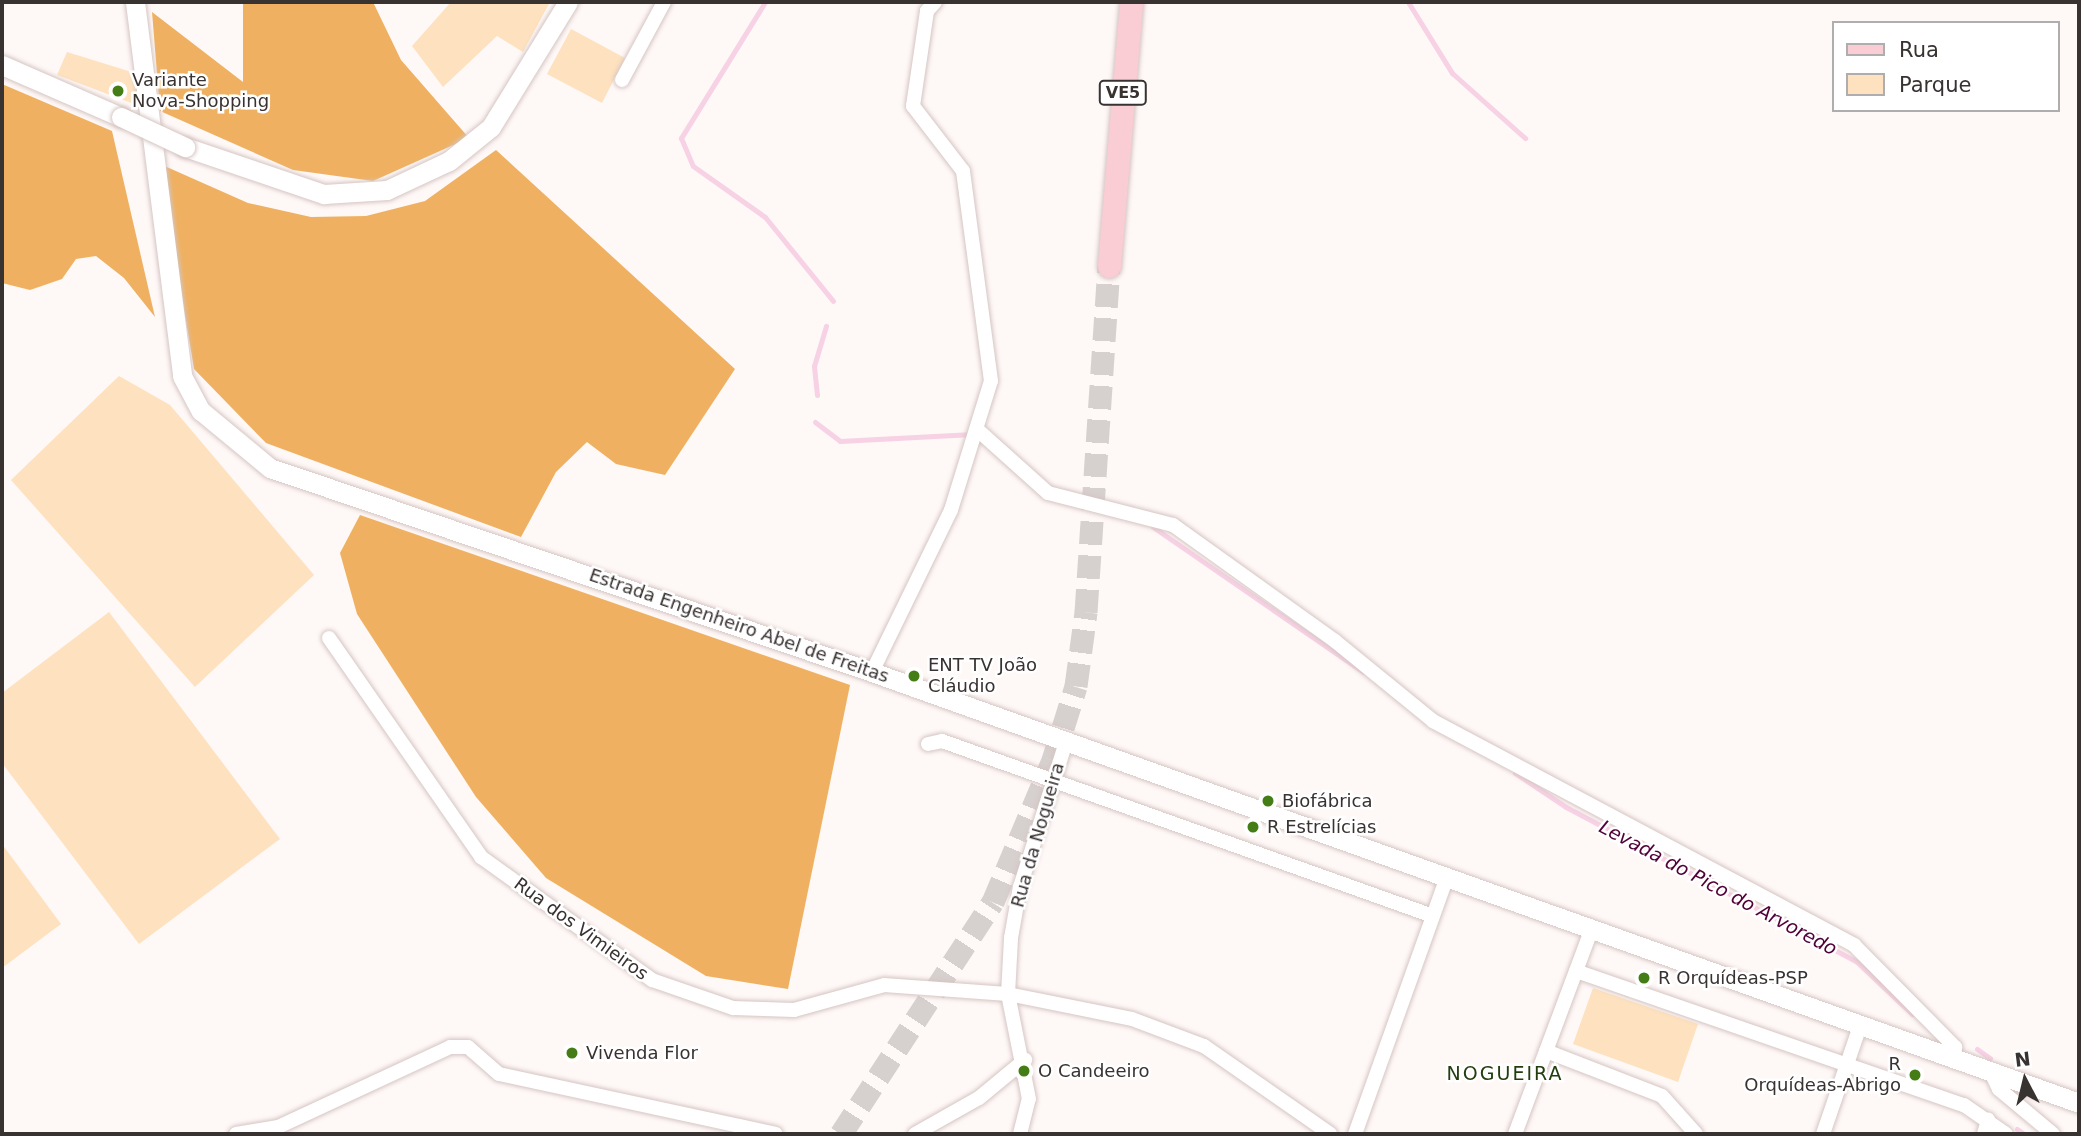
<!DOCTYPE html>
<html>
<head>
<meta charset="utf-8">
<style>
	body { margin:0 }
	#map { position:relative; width:2081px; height:1136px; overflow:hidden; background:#fef8f7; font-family:"DejaVu Sans",sans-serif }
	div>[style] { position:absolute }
	.green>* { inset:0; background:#fee1be }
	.forest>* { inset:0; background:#efb161 }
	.stream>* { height:5px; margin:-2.5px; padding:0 2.5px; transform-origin:2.5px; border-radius:2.5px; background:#f7d1e4 }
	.primary-tunnel>* { height:23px; margin-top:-11.5px; transform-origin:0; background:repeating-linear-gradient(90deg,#d6d0cf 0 23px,transparent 0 34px) }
	.roads { filter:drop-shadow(0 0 2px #d5c5c2) drop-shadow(0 0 2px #d5c5c2) }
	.minor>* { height:14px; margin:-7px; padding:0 7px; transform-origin:7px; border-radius:7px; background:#fff }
	.secondary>* { height:19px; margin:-9.5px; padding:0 9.5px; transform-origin:9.5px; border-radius:9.5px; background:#fff }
	.primary>* { height:23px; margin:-11.5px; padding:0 11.5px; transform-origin:11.5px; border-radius:11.5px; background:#faccd4 }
	.bridges { filter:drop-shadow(0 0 2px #d5c5c2) drop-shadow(0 0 2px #d5c5c2) }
	.secondary-bridge>* { height:19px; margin:-9.5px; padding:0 9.5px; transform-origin:9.5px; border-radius:9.5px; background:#fff }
	.dots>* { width:19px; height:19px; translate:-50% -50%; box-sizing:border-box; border:4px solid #fff; border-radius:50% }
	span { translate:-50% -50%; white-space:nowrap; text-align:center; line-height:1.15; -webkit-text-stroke:5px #fff; paint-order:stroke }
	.shield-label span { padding:2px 5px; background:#fff; border:2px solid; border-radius:5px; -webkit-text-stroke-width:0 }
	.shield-label { font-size:16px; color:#383231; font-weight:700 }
	.poi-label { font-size:18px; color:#383231 }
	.left { translate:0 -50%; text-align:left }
	.right { translate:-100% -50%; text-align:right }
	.street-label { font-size:18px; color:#383231 }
	.water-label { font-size:19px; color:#510137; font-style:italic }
	.neighbourhood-label { font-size:19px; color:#223e0f; letter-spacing:2px }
	.frame { position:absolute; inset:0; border:4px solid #383231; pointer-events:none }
	.legend { position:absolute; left:1832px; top:21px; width:228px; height:91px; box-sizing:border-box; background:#fff; border:2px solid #afadad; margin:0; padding:9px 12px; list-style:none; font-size:21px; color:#383231 }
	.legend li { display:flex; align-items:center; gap:14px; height:35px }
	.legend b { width:35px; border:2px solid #afadad }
	.north { position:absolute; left:1990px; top:1045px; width:70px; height:70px; -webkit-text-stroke:5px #fff; paint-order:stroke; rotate:353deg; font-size:19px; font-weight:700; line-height:28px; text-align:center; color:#383231 }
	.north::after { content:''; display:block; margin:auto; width:24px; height:32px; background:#383231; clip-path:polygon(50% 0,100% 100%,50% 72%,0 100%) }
</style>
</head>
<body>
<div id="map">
	<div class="green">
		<div style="clip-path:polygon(451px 2px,550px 2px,523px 52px,497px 36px,443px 87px,412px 46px)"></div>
		<div style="clip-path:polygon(571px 29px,625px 58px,602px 103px,547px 74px)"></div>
		<div style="clip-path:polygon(67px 52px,138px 74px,142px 107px,57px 75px)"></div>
		<div style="clip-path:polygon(119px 376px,170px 405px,314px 575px,195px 687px,11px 480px)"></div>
		<div style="clip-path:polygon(109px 612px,280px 839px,139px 944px,2px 763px,2px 693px)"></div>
		<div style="clip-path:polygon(2px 844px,61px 924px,2px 968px)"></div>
		<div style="clip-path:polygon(1593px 988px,1698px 1024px,1678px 1082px,1573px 1044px)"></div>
	</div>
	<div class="forest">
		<div style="clip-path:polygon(243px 2px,373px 2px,401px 60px,469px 138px,373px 181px,293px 170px,160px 111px,152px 12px,243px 82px)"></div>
		<div style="clip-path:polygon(2px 84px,112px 131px,155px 317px,124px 278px,96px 256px,76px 259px,62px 279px,30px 290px,2px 283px)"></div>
		<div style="clip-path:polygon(496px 150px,735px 369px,665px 475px,616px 464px,587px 442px,556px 472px,521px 537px,266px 443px,194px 369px,160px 164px,248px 203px,311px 217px,366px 216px,425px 201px)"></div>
		<div style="clip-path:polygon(360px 515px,850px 685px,788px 989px,706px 976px,546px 878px,476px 797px,357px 614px,340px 553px)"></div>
	</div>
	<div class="stream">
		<div style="left:765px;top:2px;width:160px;rotate:121.7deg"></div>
		<div style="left:681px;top:138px;width:30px;rotate:67deg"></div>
		<div style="left:693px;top:166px;width:88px;rotate:35.3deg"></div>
		<div style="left:765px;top:217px;width:108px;rotate:51deg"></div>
		<div style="left:1408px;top:2px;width:84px;rotate:58.2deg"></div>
		<div style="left:1452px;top:73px;width:98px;rotate:41.7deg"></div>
		<div style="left:817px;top:395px;width:29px;rotate:-96deg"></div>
		<div style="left:814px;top:366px;width:42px;rotate:-73.3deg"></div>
		<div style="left:815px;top:422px;width:31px;rotate:37deg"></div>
		<div style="left:840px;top:441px;width:133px;rotate:-3deg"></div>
		<div style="left:1153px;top:527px;width:255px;rotate:34.6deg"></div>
		<div style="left:1515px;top:773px;width:61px;rotate:33.7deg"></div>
		<div style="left:1566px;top:807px;width:330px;rotate:28deg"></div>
		<div style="left:1857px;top:962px;width:76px;rotate:43.4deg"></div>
		<div style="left:1977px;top:1049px;width:16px;rotate:35deg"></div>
		<div style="left:2017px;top:1129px;width:9px;rotate:36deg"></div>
	</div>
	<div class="primary-tunnel">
		<div style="left:841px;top:1134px;width:277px;rotate:-56.8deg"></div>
		<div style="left:993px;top:902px;width:154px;rotate:-67.1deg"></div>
		<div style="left:1053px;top:760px;width:77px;rotate:-72.7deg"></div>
		<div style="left:1076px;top:686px;width:75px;rotate:-82.3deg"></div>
		<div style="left:1086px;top:612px;width:347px;rotate:-86.2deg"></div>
	</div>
	<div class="roads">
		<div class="minor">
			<div style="left:622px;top:80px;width:89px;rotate:-61.7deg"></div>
			<div style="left:980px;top:432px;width:91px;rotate:41.9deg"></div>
			<div style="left:1048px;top:493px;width:129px;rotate:14.4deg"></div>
			<div style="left:1173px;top:525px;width:199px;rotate:35.6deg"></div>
			<div style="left:1335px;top:641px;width:127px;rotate:39.2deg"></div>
			<div style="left:1433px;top:721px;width:477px;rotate:28deg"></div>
			<div style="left:1854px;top:945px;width:144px;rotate:45.3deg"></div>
			<div style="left:1955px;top:1047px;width:10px;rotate:101deg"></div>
			<div style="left:329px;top:638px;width:267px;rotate:55.2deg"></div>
			<div style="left:481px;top:857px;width:211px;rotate:35.7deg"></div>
			<div style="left:652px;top:980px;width:86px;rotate:19.1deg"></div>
			<div style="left:733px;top:1008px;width:61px;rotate:1.9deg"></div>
			<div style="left:794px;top:1010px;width:93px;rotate:-15.5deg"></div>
			<div style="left:884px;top:985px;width:124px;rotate:4.2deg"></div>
			<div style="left:1008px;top:994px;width:126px;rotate:11.4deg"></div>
			<div style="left:1132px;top:1019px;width:77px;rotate:20.6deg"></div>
			<div style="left:1204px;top:1046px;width:154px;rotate:34.9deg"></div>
			<div style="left:872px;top:672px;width:180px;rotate:-64deg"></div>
			<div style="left:951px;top:510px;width:135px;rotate:-72.8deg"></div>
			<div style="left:991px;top:381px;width:212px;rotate:-97.6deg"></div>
			<div style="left:963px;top:171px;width:82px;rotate:-127.6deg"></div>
			<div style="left:913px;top:106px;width:96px;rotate:-81.6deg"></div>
			<div style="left:927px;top:11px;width:12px;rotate:-48deg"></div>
			<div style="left:928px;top:744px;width:14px;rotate:-12deg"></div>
			<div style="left:942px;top:741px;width:521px;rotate:19.62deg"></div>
			<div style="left:1576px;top:971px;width:410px;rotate:19.1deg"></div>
			<div style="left:1964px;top:1105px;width:51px;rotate:34.6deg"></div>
			<div style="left:1546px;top:1051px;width:124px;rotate:21.2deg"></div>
			<div style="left:1662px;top:1096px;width:51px;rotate:48.2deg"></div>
			<div style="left:1991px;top:1072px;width:19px;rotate:65deg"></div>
			<div style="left:1999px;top:1089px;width:70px;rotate:39.8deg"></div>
			<div style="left:236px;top:1134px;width:43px;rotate:-9.5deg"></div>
			<div style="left:278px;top:1127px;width:190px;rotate:-24.9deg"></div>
			<div style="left:450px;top:1047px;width:18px"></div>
			<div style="left:468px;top:1047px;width:41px;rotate:41.1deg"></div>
			<div style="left:499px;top:1074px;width:283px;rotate:12.2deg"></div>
			<div style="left:915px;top:1134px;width:73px;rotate:-29.4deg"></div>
			<div style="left:979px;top:1098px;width:60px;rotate:-39.6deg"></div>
			<div style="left:1020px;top:1134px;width:36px;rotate:-76deg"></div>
			<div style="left:1029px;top:1099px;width:107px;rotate:-101.3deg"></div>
			<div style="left:1008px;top:994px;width:56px;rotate:-86.9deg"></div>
			<div style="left:1011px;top:938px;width:52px;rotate:-80deg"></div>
			<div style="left:1020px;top:887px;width:152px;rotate:-72.4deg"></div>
			<div style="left:1355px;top:1134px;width:270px;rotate:-70.3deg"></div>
			<div style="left:1515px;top:1134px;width:220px;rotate:-69.5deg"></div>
			<div style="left:1823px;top:1134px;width:114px;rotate:-71.1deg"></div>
			<div style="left:1984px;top:1134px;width:15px;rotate:-74deg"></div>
		</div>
		<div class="secondary">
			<div style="left:135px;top:2px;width:377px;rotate:82.8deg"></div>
			<div style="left:182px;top:376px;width:40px;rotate:62deg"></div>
			<div style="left:201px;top:411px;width:89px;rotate:39.6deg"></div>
			<div style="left:270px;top:468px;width:636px;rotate:18.72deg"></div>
			<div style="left:872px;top:672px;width:1282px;rotate:19.65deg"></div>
			<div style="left:2px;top:65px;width:130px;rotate:23.6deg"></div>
			<div style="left:185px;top:147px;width:147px;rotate:18.7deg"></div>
			<div style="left:324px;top:194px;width:63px;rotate:-3.6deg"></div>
			<div style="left:387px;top:190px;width:68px;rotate:-25.1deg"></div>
			<div style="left:449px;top:161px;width:54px;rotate:-39deg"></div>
			<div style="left:491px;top:127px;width:147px;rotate:-58.4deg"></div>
		</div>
		<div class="primary">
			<div style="left:1109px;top:266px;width:265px;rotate:-85.2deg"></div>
		</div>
	</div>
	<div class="bridges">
		<div class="secondary-bridge">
			<div style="left:121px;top:117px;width:71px;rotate:25.1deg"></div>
		</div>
	</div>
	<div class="dots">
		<div style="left:118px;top:91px;background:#447d15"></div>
		<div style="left:914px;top:676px;background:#447d15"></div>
		<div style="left:1268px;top:801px;background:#447d15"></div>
		<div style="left:1253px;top:827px;background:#447d15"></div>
		<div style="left:1644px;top:978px;background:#447d15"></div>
		<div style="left:572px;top:1053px;background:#447d15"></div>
		<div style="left:1024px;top:1071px;background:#447d15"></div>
		<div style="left:1915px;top:1075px;background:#447d15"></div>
	</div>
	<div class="shield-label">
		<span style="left:1123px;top:93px">VE5</span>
	</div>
	<div class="poi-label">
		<span class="left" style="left:132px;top:91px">Variante<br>Nova-Shopping</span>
		<span class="left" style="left:928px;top:676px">ENT TV João<br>Cláudio</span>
		<span class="left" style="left:1282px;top:801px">Biofábrica</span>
		<span class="left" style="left:1267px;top:827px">R Estrelícias</span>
		<span class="left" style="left:1658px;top:978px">R Orquídeas-PSP</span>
		<span class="left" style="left:586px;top:1053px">Vivenda Flor</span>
		<span class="right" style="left:1901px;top:1075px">R<br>Orquídeas-Abrigo</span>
		<span class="left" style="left:1038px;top:1071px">O Candeeiro</span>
	</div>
	<div class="street-label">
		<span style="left:739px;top:626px;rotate:19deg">Estrada Engenheiro Abel de Freitas</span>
		<span style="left:1038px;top:835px;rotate:-74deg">Rua da Nogueira</span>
		<span style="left:581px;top:929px;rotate:36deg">Rua dos Vimieiros</span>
	</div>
	<div class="water-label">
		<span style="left:1718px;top:888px;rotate:28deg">Levada do Pico do Arvoredo</span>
	</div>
	<div class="neighbourhood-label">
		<span style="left:1505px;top:1074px">NOGUEIRA</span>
	</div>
	<div class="frame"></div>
	<ul class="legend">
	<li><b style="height:9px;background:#faccd4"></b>Rua</li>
	<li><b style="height:19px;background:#fee1be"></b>Parque</li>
	</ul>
	<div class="north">N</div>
</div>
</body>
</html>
